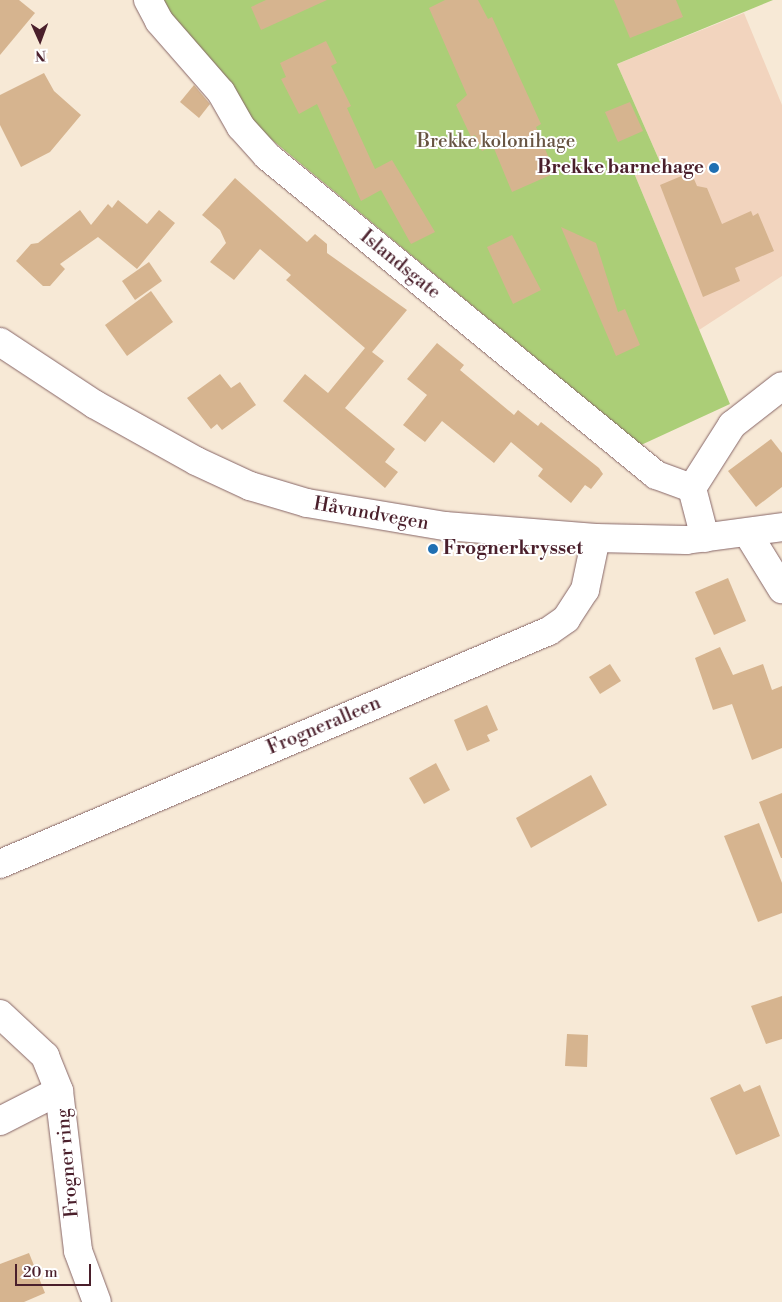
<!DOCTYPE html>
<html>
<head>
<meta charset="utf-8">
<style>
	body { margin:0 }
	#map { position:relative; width:782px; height:1302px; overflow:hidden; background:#f7e9d6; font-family:"Libre Bodoni",serif }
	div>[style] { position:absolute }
	.built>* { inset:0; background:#f2d4be }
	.green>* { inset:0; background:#abce77 }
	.building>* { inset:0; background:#d6b48f }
	.roads { filter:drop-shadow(0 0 1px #876667) drop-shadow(0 0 1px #876667) }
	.minor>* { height:28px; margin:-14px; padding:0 14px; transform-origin:14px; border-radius:14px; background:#fff }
	.major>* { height:28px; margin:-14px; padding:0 14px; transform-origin:14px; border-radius:14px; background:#fff }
	.dots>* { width:14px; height:14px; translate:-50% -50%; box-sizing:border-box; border:2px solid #fff; border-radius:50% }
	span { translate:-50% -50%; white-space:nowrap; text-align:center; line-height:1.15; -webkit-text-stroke:4px #fff; paint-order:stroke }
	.park-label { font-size:19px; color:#675442 }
	.poi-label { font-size:19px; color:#4a1f2b; font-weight:700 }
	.right { translate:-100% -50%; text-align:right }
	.left { translate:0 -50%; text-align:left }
	.street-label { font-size:19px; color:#4a1f2b }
	.north { position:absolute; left:15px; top:15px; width:50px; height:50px; -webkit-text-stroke:4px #fff; paint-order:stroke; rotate:178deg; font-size:14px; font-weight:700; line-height:20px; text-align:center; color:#4a1f2b }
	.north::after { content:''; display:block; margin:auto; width:18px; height:22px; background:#4a1f2b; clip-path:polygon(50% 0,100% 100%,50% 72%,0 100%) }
	.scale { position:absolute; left:15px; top:1264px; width:76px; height:22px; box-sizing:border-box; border:2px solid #4a1f2b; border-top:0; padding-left:6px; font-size:15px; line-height:18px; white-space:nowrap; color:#4a1f2b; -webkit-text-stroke:4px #fff; paint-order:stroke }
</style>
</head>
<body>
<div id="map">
	<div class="built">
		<div style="clip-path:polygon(744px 13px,782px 105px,782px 276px,699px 330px,634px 173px,660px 162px,617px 64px)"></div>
	</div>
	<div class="green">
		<div style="clip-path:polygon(161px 0,773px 0,617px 64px,660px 162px,634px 173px,730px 404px,641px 445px,254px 125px)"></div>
	</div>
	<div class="building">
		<div style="clip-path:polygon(0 0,19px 0,35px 13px,0 55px)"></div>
		<div style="clip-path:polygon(266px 0,327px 0,261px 30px,251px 7px)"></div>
		<div style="clip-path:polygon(445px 0,478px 0,488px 19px,492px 17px,541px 124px,536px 127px,555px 173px,512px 192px,493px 146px,482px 151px,475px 135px,471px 137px,456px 105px,467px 95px,429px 8px)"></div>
		<div style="clip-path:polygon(614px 0,676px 0,683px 17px,630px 38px)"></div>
		<div style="clip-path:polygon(326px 41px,337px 63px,331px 66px,351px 106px,347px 108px,375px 169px,392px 160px,435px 232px,411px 244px,381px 190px,361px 201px,317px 104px,299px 114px,281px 79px,286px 77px,280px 63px)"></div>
		<div style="clip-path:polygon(44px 73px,54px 91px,81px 115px,50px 152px,21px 167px,0 125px,0 95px)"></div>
		<div style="clip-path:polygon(194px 85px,210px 104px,199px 118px,180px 102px)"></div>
		<div style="clip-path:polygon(630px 102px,643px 131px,618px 142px,605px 112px)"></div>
		<div style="clip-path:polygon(691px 172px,697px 186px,707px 188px,722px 224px,751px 211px,753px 216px,758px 213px,774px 251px,735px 268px,740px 281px,703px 297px,660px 185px)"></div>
		<div style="clip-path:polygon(235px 178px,307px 242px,315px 234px,327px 244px,327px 253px,407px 310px,372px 352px,384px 361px,345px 408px,395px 449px,385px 462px,398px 472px,385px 488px,283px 401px,305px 374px,328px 393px,365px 348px,286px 280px,291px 275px,260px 249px,234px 280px,210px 262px,226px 243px,220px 230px,202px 215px)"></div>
		<div style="clip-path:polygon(118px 200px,147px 224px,159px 210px,175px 223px,137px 269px,98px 237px,60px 264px,65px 269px,50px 286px,43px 286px,16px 261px,31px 244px,38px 243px,80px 210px,91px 225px,108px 204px,112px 208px)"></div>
		<div style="clip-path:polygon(561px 227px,596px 243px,618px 312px,625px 309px,640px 345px,616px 356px)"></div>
		<div style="clip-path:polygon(512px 235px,541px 290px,513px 304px,487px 247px)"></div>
		<div style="clip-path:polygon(149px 262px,162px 281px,135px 300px,122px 281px)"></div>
		<div style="clip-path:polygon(151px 291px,173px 322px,127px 356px,105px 325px)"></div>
		<div style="clip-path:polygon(437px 343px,464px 365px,460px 370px,514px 415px,518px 410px,538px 426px,541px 422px,599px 468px,603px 474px,591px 489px,585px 485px,571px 503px,538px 476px,543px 469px,511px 442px,494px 463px,442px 421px,425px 442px,403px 425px,427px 395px,407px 379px)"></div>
		<div style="clip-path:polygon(220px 374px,231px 388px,240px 382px,256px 405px,222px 430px,217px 424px,211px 429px,187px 398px)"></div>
		<div style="clip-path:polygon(771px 439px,782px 453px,782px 487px,756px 507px,728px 471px)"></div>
		<div style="clip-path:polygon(728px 578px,746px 621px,714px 635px,695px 592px)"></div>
		<div style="clip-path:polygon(720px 647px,733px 675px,763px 664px,772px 690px,782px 686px,782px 748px,752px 760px,732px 704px,713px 710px,695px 658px)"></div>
		<div style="clip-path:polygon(610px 664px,621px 681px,600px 694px,589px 677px)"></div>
		<div style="clip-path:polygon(487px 705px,498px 730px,487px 735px,490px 741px,467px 751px,454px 720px)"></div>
		<div style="clip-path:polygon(436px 763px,450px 790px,424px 804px,409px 778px)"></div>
		<div style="clip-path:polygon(591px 775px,607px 805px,531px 848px,516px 818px)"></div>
		<div style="clip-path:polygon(782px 793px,782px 858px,781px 858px,759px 802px)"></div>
		<div style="clip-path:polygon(759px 823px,782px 883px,782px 913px,758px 922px,724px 836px)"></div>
		<div style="clip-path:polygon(782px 996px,782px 1039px,766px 1044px,751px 1006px)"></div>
		<div style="clip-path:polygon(567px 1034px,588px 1035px,587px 1067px,565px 1066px)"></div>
		<div style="clip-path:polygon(740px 1084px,744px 1092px,760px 1085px,780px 1136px,736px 1155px,710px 1098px)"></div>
		<div style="clip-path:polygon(29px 1253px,45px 1293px,24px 1302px,0 1302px,0 1264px)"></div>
	</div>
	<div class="roads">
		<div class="minor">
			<div style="left:148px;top:0;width:24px;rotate:62deg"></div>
			<div style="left:159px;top:21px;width:94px;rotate:48.9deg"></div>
			<div style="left:221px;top:92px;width:40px;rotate:60.3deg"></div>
			<div style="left:241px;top:127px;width:39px;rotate:48deg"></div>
			<div style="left:267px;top:156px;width:503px;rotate:39.35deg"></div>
			<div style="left:656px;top:475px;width:38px;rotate:20deg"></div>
			<div style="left:748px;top:534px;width:65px;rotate:58.3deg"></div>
			<div style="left:705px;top:538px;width:52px;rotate:-104.6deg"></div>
			<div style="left:692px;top:488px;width:75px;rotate:-57.6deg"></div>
			<div style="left:732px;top:425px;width:63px;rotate:-38deg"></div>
			<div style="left:0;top:864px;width:596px;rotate:-23deg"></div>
			<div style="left:549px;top:631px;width:21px;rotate:-35deg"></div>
			<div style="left:566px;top:619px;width:35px;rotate:-57deg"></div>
			<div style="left:585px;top:590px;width:53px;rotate:-78.1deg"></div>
			<div style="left:0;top:1014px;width:62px;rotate:43deg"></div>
			<div style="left:45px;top:1056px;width:38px;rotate:68deg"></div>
			<div style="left:59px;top:1091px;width:161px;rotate:83.2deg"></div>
			<div style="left:78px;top:1251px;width:54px;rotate:69.6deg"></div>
			<div style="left:0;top:1121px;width:66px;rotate:-27deg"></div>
		</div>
		<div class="major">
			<div style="left:0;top:342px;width:113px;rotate:33.4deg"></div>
			<div style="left:94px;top:404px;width:117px;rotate:29.2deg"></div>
			<div style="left:196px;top:461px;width:60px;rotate:24.8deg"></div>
			<div style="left:250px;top:486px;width:59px;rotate:16.6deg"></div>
			<div style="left:307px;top:503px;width:140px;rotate:9.5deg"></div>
			<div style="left:445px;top:526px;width:151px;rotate:4.5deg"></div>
			<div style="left:596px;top:538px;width:90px;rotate:1.3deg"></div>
			<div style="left:686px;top:540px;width:97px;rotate:-7.7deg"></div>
		</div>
	</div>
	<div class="dots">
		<div style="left:714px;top:168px;background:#1f6fb2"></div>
		<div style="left:433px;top:549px;background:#1f6fb2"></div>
	</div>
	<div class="park-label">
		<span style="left:496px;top:142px">Brekke kolonihage</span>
	</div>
	<div class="poi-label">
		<span class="right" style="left:704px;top:168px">Brekke barnehage</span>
		<span class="left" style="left:443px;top:549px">Frognerkrysset</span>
	</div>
	<div class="street-label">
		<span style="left:400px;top:265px;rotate:39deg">Islandsgate</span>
		<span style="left:371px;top:514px;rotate:10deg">Håvundvegen</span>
		<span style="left:324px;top:726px;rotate:-23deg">Frogneralleen</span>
		<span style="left:68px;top:1163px;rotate:-95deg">Frogner ring</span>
	</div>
	<div class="north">N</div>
	<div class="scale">20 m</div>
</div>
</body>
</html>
